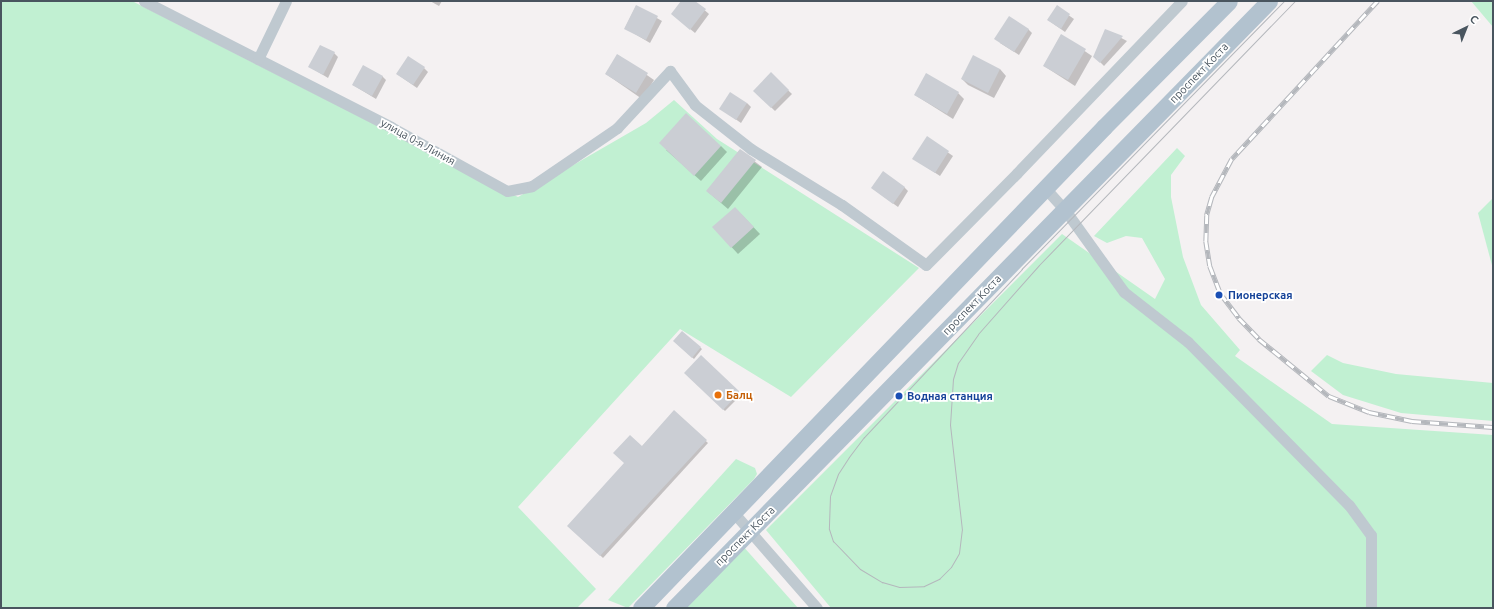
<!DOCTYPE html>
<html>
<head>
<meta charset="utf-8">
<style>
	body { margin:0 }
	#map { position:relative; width:1494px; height:609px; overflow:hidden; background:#f4f1f2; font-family:Ubuntu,sans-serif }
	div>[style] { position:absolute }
	.green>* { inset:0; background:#c1f0d2 }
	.shadow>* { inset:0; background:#0003 }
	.building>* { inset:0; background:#cbced4 }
	.street>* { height:11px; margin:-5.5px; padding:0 5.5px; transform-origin:5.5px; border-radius:5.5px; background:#bfc9d0 }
	.primary>* { height:17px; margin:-8.5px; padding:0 8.5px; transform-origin:8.5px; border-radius:8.5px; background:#b2c2cf }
	.tram>* { height:1px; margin:-0.5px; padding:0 0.5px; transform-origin:0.5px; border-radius:0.5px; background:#b4b7bc }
	.rail>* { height:4.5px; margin-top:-2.25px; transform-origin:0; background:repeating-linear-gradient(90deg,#fff 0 9px,#b4b7bc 0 18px); box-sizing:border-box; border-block:1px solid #b4b7bc }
	.dots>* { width:11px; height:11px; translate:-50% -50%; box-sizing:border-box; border:2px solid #fff; border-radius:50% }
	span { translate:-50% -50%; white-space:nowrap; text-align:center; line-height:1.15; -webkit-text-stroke:3.5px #fff; paint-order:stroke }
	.street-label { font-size:11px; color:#49555f }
	.transit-label { font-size:11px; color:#164399; font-weight:700 }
	.left { translate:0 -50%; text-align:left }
	.food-label { font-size:11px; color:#c56008; font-weight:700 }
	.frame { position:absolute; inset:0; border:2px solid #49555f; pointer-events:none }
	.north { position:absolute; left:1446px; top:8px; width:40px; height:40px; -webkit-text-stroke:3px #fff; paint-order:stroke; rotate:43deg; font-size:11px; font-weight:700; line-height:16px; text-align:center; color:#49555f }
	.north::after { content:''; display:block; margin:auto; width:14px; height:18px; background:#49555f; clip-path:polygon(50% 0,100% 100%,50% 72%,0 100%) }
</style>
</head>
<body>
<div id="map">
	<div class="green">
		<div style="clip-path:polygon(1px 1px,132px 1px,518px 197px,646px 123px,674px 100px,717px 139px,919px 268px,791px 397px,680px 329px,518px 507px,596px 589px,577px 608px,1px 608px)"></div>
		<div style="clip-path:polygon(1471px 1px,1493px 1px,1493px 27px)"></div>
		<div style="clip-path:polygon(1177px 148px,1185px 156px,1171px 175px,1171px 197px,1183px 257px,1201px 305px,1240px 350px,1235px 356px,1332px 424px,1493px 435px,1493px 608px,831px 608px,766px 530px,1062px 234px,1155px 299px,1165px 279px,1142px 238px,1126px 236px,1107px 243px,1094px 236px)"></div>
		<div style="clip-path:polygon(1493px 198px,1493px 269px,1478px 213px)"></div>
		<div style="clip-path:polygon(1327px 355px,1343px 363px,1396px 374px,1493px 383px,1493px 421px,1401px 413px,1343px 395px,1311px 371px)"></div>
		<div style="clip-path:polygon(736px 459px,755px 468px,757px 474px,754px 479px,628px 608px,608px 600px)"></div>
		<div style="clip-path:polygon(742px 545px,798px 608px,681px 608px)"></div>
	</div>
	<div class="shadow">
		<div style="clip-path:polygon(430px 1px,442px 1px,439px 6px)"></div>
		<div style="clip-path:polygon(682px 1px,694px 1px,709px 14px,695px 33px,672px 14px)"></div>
		<div style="clip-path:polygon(636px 6px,662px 21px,650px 43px,625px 28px)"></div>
		<div style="clip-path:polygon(1057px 7px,1074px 19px,1065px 32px,1048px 20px)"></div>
		<div style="clip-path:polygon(1028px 29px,1032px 33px,1019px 55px,1000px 43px)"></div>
		<div style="clip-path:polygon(1106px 30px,1127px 41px,1104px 66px,1095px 57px)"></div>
		<div style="clip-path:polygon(1061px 35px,1092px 56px,1075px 86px,1044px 66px)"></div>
		<div style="clip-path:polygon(334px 53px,338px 57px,328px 78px,310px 67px)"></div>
		<div style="clip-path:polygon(618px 55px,654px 80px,642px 99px,606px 74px)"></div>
		<div style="clip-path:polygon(424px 68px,428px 72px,417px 88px,397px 74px)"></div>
		<div style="clip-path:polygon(1000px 69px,1006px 76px,994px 98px,968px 85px,962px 79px)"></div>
		<div style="clip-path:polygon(771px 74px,792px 94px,775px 111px,754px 91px)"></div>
		<div style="clip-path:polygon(382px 76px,386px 80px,376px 99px,353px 85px)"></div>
		<div style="clip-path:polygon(958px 93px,964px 99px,953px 119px,915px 95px)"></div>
		<div style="clip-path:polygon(747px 103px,751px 107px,741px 123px,721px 109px)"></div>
		<div style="clip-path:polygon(927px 138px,953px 156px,940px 176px,914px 159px)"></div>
		<div style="clip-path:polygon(721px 146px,727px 152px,701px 181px,666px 150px)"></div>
		<div style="clip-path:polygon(740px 150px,762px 167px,728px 209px,707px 191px)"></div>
		<div style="clip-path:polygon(904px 187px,908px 191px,898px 207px,872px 188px)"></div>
		<div style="clip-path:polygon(741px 214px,760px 234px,738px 254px,714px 228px)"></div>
		<div style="clip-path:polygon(682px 332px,702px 349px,694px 359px,674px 341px)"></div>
		<div style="clip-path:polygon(701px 357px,741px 395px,725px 411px,685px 373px)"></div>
		<div style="clip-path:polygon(674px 412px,708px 443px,603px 558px,568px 526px)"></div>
	</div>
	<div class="building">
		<div style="clip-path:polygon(681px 1px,695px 1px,706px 9px,690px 30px,671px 14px)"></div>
		<div style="clip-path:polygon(636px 5px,658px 16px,646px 40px,624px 29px)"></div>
		<div style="clip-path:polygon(1057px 5px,1070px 14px,1061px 29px,1047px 20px)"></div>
		<div style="clip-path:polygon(1009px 16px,1029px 29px,1014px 52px,994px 39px)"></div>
		<div style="clip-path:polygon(1105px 29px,1123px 36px,1100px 63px,1093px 57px)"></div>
		<div style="clip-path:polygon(1061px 34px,1086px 49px,1068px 80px,1043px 66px)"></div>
		<div style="clip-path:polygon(320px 45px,335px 52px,323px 75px,308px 67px)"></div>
		<div style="clip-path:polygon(617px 54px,648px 73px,636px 93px,605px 74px)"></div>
		<div style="clip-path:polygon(973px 55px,1000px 69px,988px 93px,961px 79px)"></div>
		<div style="clip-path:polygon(408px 56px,425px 67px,413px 85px,396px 74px)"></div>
		<div style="clip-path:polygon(363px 65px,383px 76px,372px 96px,352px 85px)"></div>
		<div style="clip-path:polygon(771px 72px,789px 90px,771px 108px,753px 91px)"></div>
		<div style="clip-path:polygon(926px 73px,959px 92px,947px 114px,914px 95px)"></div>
		<div style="clip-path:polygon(730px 92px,747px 103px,736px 120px,719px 109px)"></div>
		<div style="clip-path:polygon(686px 113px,721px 146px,694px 176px,659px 143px)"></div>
		<div style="clip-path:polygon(927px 136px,949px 151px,935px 173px,912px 159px)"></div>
		<div style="clip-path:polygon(740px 149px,756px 160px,721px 203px,706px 191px)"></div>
		<div style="clip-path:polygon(883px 171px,905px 187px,893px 204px,871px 188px)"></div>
		<div style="clip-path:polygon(735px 207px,754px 227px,731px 248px,712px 227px)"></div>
		<div style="clip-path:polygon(682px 331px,701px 347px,692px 358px,673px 341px)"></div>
		<div style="clip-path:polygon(701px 355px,740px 392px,723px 410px,684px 373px)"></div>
		<div style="clip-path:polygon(674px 410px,707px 440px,600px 556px,567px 526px,624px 463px,613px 453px,630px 435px,642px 446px)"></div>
	</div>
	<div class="street">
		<div style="left:144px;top:1px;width:277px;rotate:27deg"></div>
		<div style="left:391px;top:127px;width:132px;rotate:28.9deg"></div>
		<div style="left:507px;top:191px;width:25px;rotate:-11deg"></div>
		<div style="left:532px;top:186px;width:103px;rotate:-34.3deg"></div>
		<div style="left:617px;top:128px;width:78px;rotate:-47.1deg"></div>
		<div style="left:670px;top:71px;width:42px;rotate:53.7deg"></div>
		<div style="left:695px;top:105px;width:71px;rotate:38.2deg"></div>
		<div style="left:751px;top:149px;width:107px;rotate:31.6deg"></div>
		<div style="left:842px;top:205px;width:103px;rotate:35.5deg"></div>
		<div style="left:926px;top:265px;width:129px;rotate:-45.3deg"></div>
		<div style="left:1017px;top:173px;width:238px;rotate:-46.2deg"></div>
		<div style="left:258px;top:59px;width:64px;rotate:-64.2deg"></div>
		<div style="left:1046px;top:189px;width:28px;rotate:48deg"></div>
		<div style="left:1065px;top:210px;width:101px;rotate:54.3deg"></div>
		<div style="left:1124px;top:292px;width:81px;rotate:38deg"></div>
		<div style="left:1188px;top:342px;width:229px;rotate:45.4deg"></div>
		<div style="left:1349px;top:505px;width:37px;rotate:54deg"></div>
		<div style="left:1371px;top:535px;width:73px;rotate:90deg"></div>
		<div style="left:734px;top:513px;width:126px;rotate:48.9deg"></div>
	</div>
	<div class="primary">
		<div style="left:641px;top:608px;width:668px;rotate:-46.09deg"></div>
		<div style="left:1104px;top:127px;width:177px;rotate:-45.2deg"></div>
		<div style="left:674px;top:608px;width:850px;rotate:-45.57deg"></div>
	</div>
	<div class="tram">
		<div style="left:1284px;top:1px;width:375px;rotate:134.4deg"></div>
		<div style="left:1022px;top:269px;width:231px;rotate:133.2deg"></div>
		<div style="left:864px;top:437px;width:25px;rotate:127deg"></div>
		<div style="left:849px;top:457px;width:20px;rotate:123deg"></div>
		<div style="left:838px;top:474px;width:23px;rotate:110deg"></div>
		<div style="left:830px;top:496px;width:33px;rotate:92deg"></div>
		<div style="left:829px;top:529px;width:13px;rotate:72deg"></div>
		<div style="left:833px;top:541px;width:39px;rotate:46deg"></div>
		<div style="left:860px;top:569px;width:26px;rotate:31deg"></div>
		<div style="left:882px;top:582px;width:18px;rotate:16deg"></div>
		<div style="left:899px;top:587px;width:25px;rotate:-2deg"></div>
		<div style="left:924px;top:586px;width:17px;rotate:-25deg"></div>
		<div style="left:939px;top:579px;width:17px;rotate:-45deg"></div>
		<div style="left:951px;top:567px;width:16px;rotate:-60deg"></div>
		<div style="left:959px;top:553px;width:23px;rotate:-83deg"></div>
		<div style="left:962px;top:530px;width:106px;rotate:-96.5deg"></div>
		<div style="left:950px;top:425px;width:46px;rotate:-86.3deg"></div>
		<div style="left:953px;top:379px;width:17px;rotate:-73deg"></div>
		<div style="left:958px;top:363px;width:35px;rotate:-55deg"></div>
		<div style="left:978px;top:334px;width:92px;rotate:-48.5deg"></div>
		<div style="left:1039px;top:265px;width:368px;rotate:-45.9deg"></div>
	</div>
	<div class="rail">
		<div style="left:1378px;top:1px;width:215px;rotate:132.7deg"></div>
		<div style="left:1232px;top:159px;width:43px;rotate:117.8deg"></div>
		<div style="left:1212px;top:197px;width:19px;rotate:106deg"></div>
		<div style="left:1207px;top:215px;width:26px;rotate:92deg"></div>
		<div style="left:1206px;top:241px;width:25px;rotate:81deg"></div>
		<div style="left:1210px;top:266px;width:30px;rotate:69deg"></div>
		<div style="left:1221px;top:294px;width:30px;rotate:53deg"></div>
		<div style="left:1239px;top:318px;width:29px;rotate:46deg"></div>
		<div style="left:1259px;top:339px;width:90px;rotate:39.2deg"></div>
		<div style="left:1329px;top:396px;width:43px;rotate:21.8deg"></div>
		<div style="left:1369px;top:412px;width:44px;rotate:11.8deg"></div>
		<div style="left:1412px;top:421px;width:81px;rotate:4.2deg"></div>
	</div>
	<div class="dots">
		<div style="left:1219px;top:295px;background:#1a4fb4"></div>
		<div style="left:718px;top:395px;background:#e8710a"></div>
		<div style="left:899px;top:396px;background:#1a4fb4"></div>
	</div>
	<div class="street-label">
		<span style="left:1199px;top:73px;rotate:-46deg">проспект Коста</span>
		<span style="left:418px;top:142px;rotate:29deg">улица 0-я Линия</span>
		<span style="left:972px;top:305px;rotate:-46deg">проспект Коста</span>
		<span style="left:745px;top:536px;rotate:-45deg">проспект Коста</span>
	</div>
	<div class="transit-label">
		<span class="left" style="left:1228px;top:295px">Пионерская</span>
		<span class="left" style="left:907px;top:396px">Водная станция</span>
	</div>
	<div class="food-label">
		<span class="left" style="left:726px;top:395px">Балц</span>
	</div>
	<div class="frame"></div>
	<div class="north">С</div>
</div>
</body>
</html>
